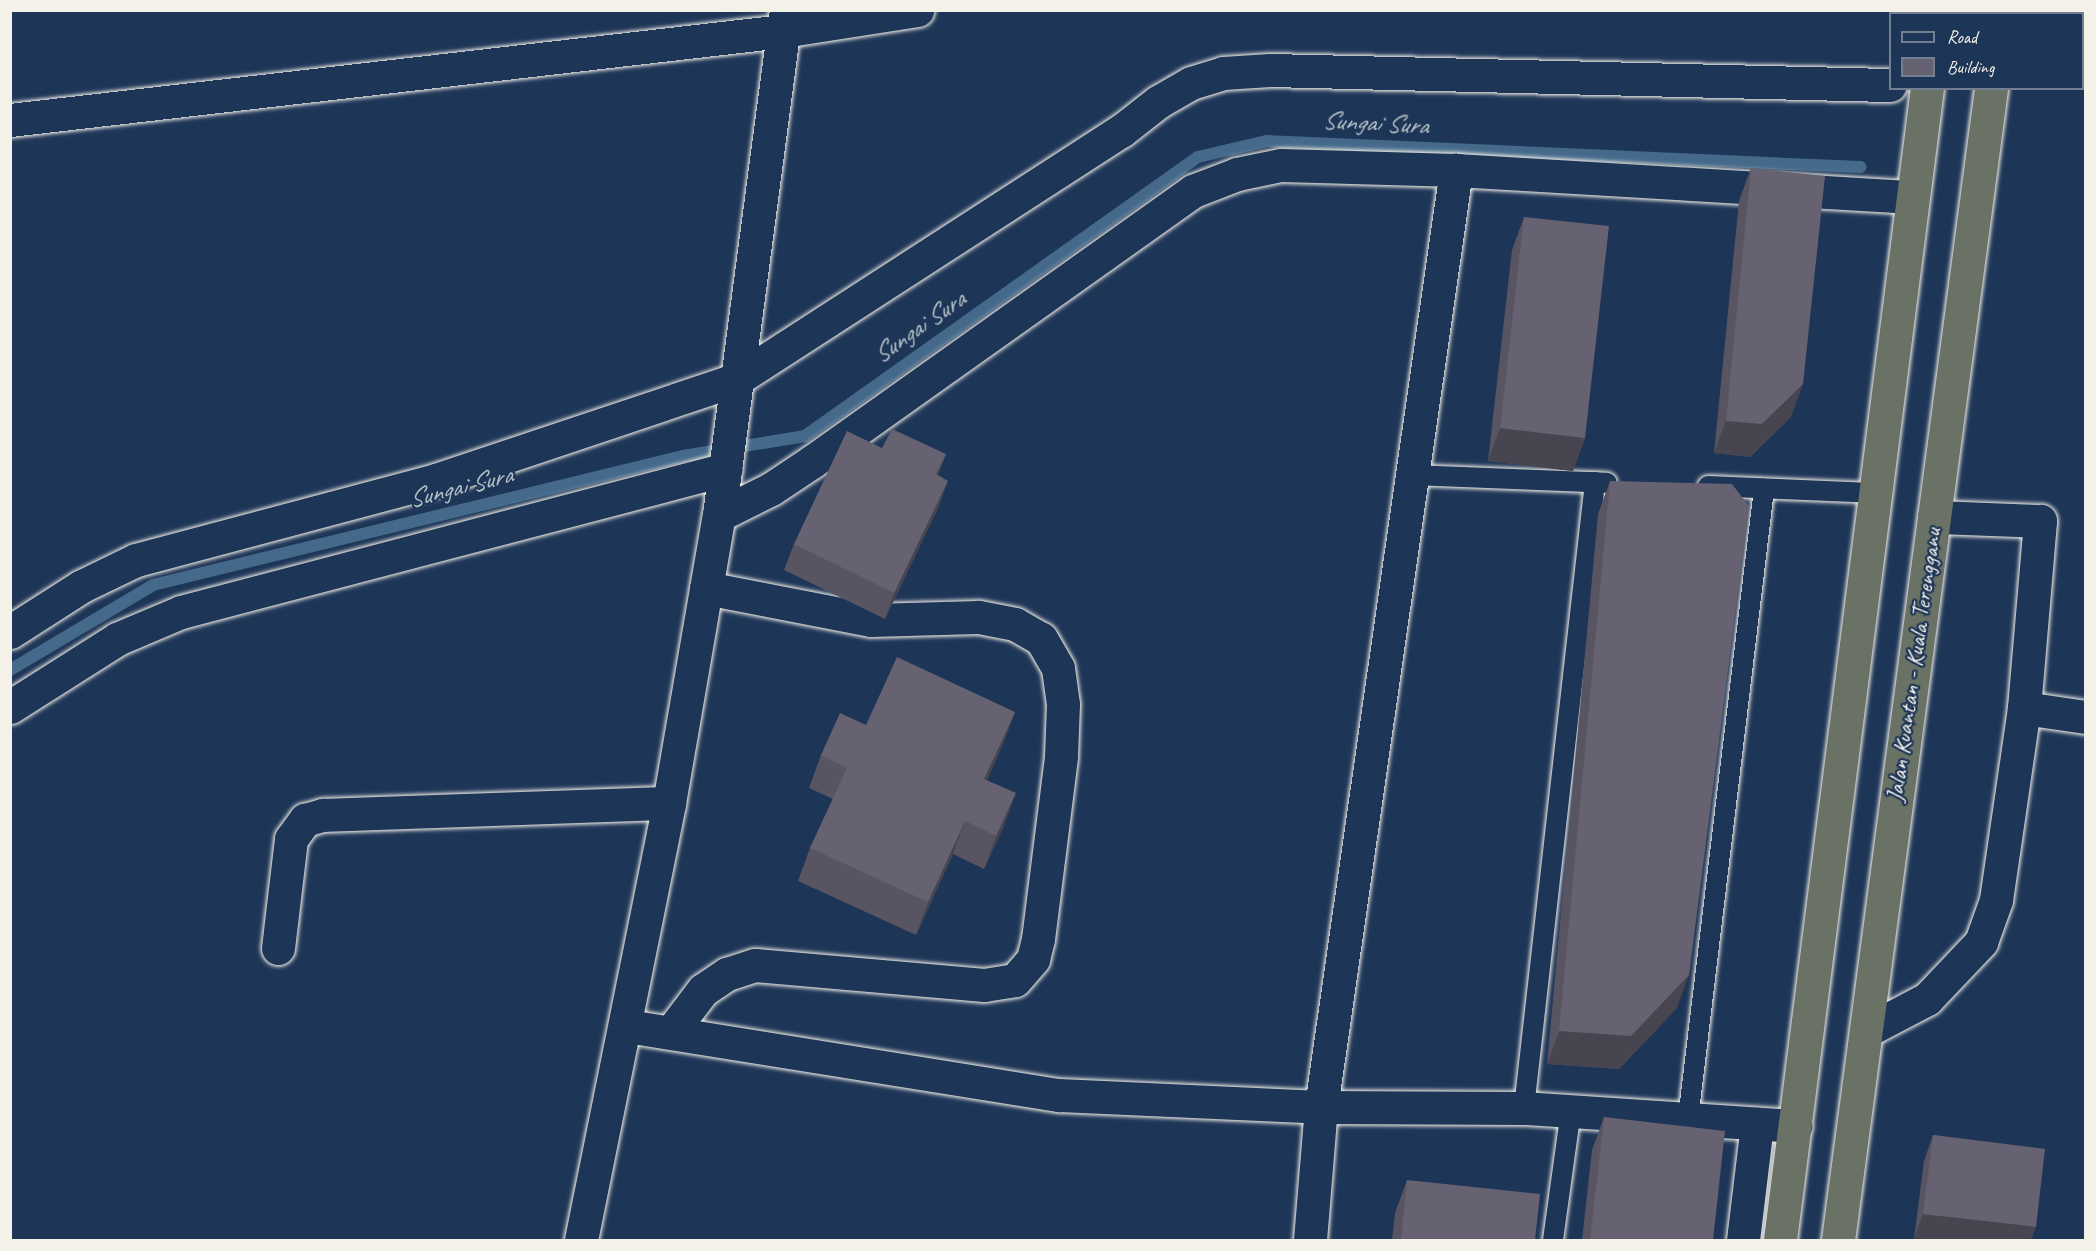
<!DOCTYPE html>
<html>
<head>
<meta charset="utf-8">
<style>
	body { margin:0 }
	#map { position:relative; width:2096px; height:1251px; overflow:hidden; background:#1d3557; font-family:Caveat,sans-serif }
	div>[style] { position:absolute }
	.stream>* { height:12px; margin:-6px; padding:0 6px; transform-origin:6px; border-radius:6px; background:#44698b }
	.roads { filter:drop-shadow(0 0 2px #f4f1e8) drop-shadow(0 0 2px #f4f1e8) }
	.lane>* { height:20px; margin:-10px; padding:0 10px; transform-origin:10px; border-radius:10px; background:#1d3557 }
	.street>* { height:33px; margin:-16.5px; padding:0 16.5px; transform-origin:16.5px; border-radius:16.5px; background:#1d3557 }
	.secondary>* { height:33px; margin:-16.5px; padding:0 16.5px; transform-origin:16.5px; border-radius:16.5px; background:#1d3557 }
	.highway>* { height:33px; margin:-16.5px; padding:0 16.5px; transform-origin:16.5px; border-radius:16.5px; background:#6a7266 }
	.wall>* { inset:0; background:#585462 }
	.shaded-wall>* { inset:0; background:#474550 }
	.building>* { inset:0; background:#666272 }
	span { translate:-50% -50%; white-space:nowrap; text-align:center; line-height:1.15; -webkit-text-stroke:4.5px #1d3557; paint-order:stroke }
	.street-label { font-size:24px; color:#f4f1e8 }
	.water-label { font-size:26px; color:#b6c1c7; font-style:italic }
	.frame { position:absolute; inset:0; border:12px solid #f4f1e8; pointer-events:none }
	.legend { position:absolute; left:1889px; top:12px; width:195px; height:78px; box-sizing:border-box; background:#1d3557; border:2px solid #738091; margin:0; padding:8px 10px; list-style:none; font-size:18px; color:#f4f1e8 }
	.legend li { display:flex; align-items:center; gap:12px; height:30px }
	.legend b { width:30px; border:2px solid #738091 }
</style>
</head>
<body>
<div id="map">
	<div class="stream">
		<div style="left:10px;top:670px;width:166px;rotate:-30.7deg"></div>
		<div style="left:153px;top:585px;width:545px;rotate:-13.68deg"></div>
		<div style="left:683px;top:456px;width:124px;rotate:-9.3deg"></div>
		<div style="left:805px;top:436px;width:482px;rotate:-35.4deg"></div>
		<div style="left:1198px;top:157px;width:71px;rotate:-13.1deg"></div>
		<div style="left:1267px;top:141px;width:594px;rotate:2.51deg"></div>
	</div>
	<div class="roads">
		<div class="lane">
			<div style="left:1412px;top:475px;width:195px;rotate:2.3deg"></div>
			<div style="left:1708px;top:486px;width:170px;rotate:2.4deg"></div>
			<div style="left:1524px;top:1108px;width:630px;rotate:-83.53deg"></div>
			<div style="left:1688px;top:1119px;width:635px;rotate:-83.12deg"></div>
			<div style="left:1553px;top:1240px;width:130px;rotate:-82.1deg"></div>
		</div>
		<div class="street">
			<div style="left:719px;top:515px;width:58px;rotate:-26.6deg"></div>
			<div style="left:771px;top:489px;width:50px;rotate:-33.7deg"></div>
			<div style="left:813px;top:461px;width:466px;rotate:-35.4deg"></div>
			<div style="left:1193px;top:191px;width:47px;rotate:-21.1deg"></div>
			<div style="left:1237px;top:174px;width:45px;rotate:-11.6deg"></div>
			<div style="left:1281px;top:165px;width:175px;rotate:1.6deg"></div>
			<div style="left:1456px;top:170px;width:457px;rotate:3.4deg"></div>
			<div style="left:10px;top:632px;width:85px;rotate:-32.6deg"></div>
			<div style="left:82px;top:586px;width:60px;rotate:-25.7deg"></div>
			<div style="left:136px;top:560px;width:310px;rotate:-14.9deg"></div>
			<div style="left:436px;top:480px;width:317px;rotate:-18.5deg"></div>
			<div style="left:737px;top:379px;width:457px;rotate:-32.9deg"></div>
			<div style="left:1121px;top:131px;width:47px;rotate:-38.1deg"></div>
			<div style="left:1158px;top:102px;width:38px;rotate:-30deg"></div>
			<div style="left:1191px;top:83px;width:34px;rotate:-17deg"></div>
			<div style="left:1223px;top:73px;width:47px;rotate:-3.7deg"></div>
			<div style="left:1270px;top:70px;width:620px;rotate:1.39deg"></div>
			<div style="left:10px;top:707px;width:127px;rotate:-32.4deg"></div>
			<div style="left:117px;top:639px;width:69px;rotate:-22.9deg"></div>
			<div style="left:181px;top:612px;width:563px;rotate:-14.7deg"></div>
			<div style="left:2024px;top:708px;width:63px;rotate:8.3deg"></div>
			<div style="left:278px;top:948px;width:110px;rotate:-83.2deg"></div>
			<div style="left:291px;top:839px;width:24px;rotate:-54deg"></div>
			<div style="left:305px;top:820px;width:19px;rotate:-16deg"></div>
			<div style="left:323px;top:815px;width:346px;rotate:-2deg"></div>
			<div style="left:627px;top:1026px;width:437px;rotate:9.1deg"></div>
			<div style="left:1059px;top:1095px;width:262px;rotate:2.6deg"></div>
			<div style="left:1321px;top:1107px;width:203px;rotate:0.3deg"></div>
			<div style="left:1524px;top:1108px;width:272px;rotate:3.8deg"></div>
			<div style="left:1866px;top:1031px;width:69px;rotate:-27.7deg"></div>
			<div style="left:1927px;top:999px;width:79px;rotate:-46.5deg"></div>
			<div style="left:1981px;top:942px;width:45px;rotate:-70.3deg"></div>
			<div style="left:1996px;top:900px;width:194px;rotate:-81.7deg"></div>
			<div style="left:2024px;top:708px;width:188px;rotate:-85.1deg"></div>
			<div style="left:2040px;top:521px;width:106px;rotate:-177.8deg"></div>
			<div style="left:671px;top:1032px;width:53px;rotate:-52.7deg"></div>
			<div style="left:703px;top:990px;width:29px;rotate:-34deg"></div>
			<div style="left:727px;top:974px;width:29px;rotate:-18deg"></div>
			<div style="left:755px;top:965px;width:230px;rotate:5deg"></div>
			<div style="left:984px;top:985px;width:31px;rotate:-9deg"></div>
			<div style="left:1015px;top:980px;width:28px;rotate:-49deg"></div>
			<div style="left:1033px;top:959px;width:21px;rotate:-76deg"></div>
			<div style="left:1038px;top:939px;width:184px;rotate:-82.8deg"></div>
			<div style="left:1061px;top:756px;width:52px;rotate:-87.8deg"></div>
			<div style="left:1063px;top:704px;width:36px;rotate:-98deg"></div>
			<div style="left:1058px;top:668px;width:34px;rotate:-120deg"></div>
			<div style="left:1041px;top:639px;width:30px;rotate:-150deg"></div>
			<div style="left:1015px;top:624px;width:38px;rotate:-169deg"></div>
			<div style="left:978px;top:617px;width:107px;rotate:178.4deg"></div>
			<div style="left:871px;top:620px;width:168px;rotate:-169deg"></div>
			<div style="left:581px;top:1240px;width:446px;rotate:-78.6deg"></div>
			<div style="left:669px;top:803px;width:292px;rotate:-80.2deg"></div>
			<div style="left:719px;top:515px;width:509px;rotate:-82.44deg"></div>
			<div style="left:1310px;top:1240px;width:133px;rotate:-85.3deg"></div>
			<div style="left:1321px;top:1107px;width:947px;rotate:-81.8deg"></div>
			<div style="left:1743px;top:1240px;width:117px;rotate:-83.1deg"></div>
		</div>
		<div class="secondary">
			<div style="left:10px;top:120px;width:778px;rotate:-6.57deg"></div>
			<div style="left:783px;top:31px;width:136px;rotate:-8.9deg"></div>
		</div>
		<div class="highway">
			<div style="left:1937px;top:14px;width:4px;rotate:-76deg"></div>
			<div style="left:2001px;top:14px;width:4px;rotate:-90deg"></div>
			<div style="left:1780px;top:1240px;width:1161px;rotate:-82.73deg"></div>
			<div style="left:1838px;top:1240px;width:1162px;rotate:-82.43deg"></div>
		</div>
	</div>
	<div class="wall">
		<div style="clip-path:polygon(1751px 168px,1791px 417px,1750px 457px,1714px 453px,1739px 201px)"></div>
		<div style="clip-path:polygon(1524px 217px,1585px 438px,1573px 471px,1488px 461px,1512px 250px)"></div>
		<div style="clip-path:polygon(882px 448px,946px 454px,938px 475px,939px 506px,885px 619px,784px 570px,794px 544px)"></div>
		<div style="clip-path:polygon(1610px 481px,1677px 1008px,1619px 1069px,1547px 1064px,1598px 514px)"></div>
		<div style="clip-path:polygon(1015px 712px,1003px 744px,987px 780px,1004px 826px,984px 869px,953px 854px,916px 935px,798px 881px,810px 848px,833px 799px,809px 788px,821px 755px,866px 725px)"></div>
		<div style="clip-path:polygon(1604px 1117px,1713px 1240px,1582px 1240px,1592px 1150px)"></div>
		<div style="clip-path:polygon(1933px 1135px,2045px 1149px,1914px 1239px,1924px 1161px)"></div>
		<div style="clip-path:polygon(1407px 1180px,1535px 1240px,1392px 1240px,1395px 1213px)"></div>
	</div>
	<div class="shaded-wall">
		<div style="clip-path:polygon(1803px 384px,1791px 417px,1750px 457px,1714px 453px,1726px 421px)"></div>
		<div style="clip-path:polygon(1500px 428px,1585px 438px,1573px 471px,1488px 461px)"></div>
		<div style="clip-path:polygon(946px 454px,936px 480px,936px 474px)"></div>
		<div style="clip-path:polygon(948px 481px,939px 506px,885px 619px,894px 593px)"></div>
		<div style="clip-path:polygon(1015px 712px,1003px 744px,972px 812px,984px 779px)"></div>
		<div style="clip-path:polygon(1016px 793px,1004px 826px,984px 869px,996px 836px)"></div>
		<div style="clip-path:polygon(965px 821px,953px 854px,916px 935px,928px 902px)"></div>
		<div style="clip-path:polygon(1689px 975px,1677px 1008px,1619px 1069px,1547px 1064px,1559px 1031px)"></div>
		<div style="clip-path:polygon(1923px 1214px,2036px 1227px,2031px 1240px,1923px 1240px,1914px 1239px)"></div>
	</div>
	<div class="building">
		<div style="clip-path:polygon(1751px 168px,1825px 176px,1803px 384px,1762px 424px,1726px 421px)"></div>
		<div style="clip-path:polygon(1524px 217px,1609px 226px,1585px 438px,1500px 428px)"></div>
		<div style="clip-path:polygon(892px 429px,946px 454px,936px 474px,948px 481px,894px 593px,794px 544px,847px 431px,882px 448px)"></div>
		<div style="clip-path:polygon(1610px 481px,1732px 484px,1749px 506px,1689px 975px,1631px 1036px,1559px 1031px)"></div>
		<div style="clip-path:polygon(897px 657px,1015px 712px,984px 779px,1016px 793px,996px 836px,965px 821px,928px 902px,810px 848px,847px 768px,821px 755px,840px 713px,866px 725px)"></div>
		<div style="clip-path:polygon(1604px 1117px,1725px 1131px,1713px 1240px,1590px 1240px)"></div>
		<div style="clip-path:polygon(1933px 1135px,2045px 1149px,2036px 1227px,1923px 1214px)"></div>
		<div style="clip-path:polygon(1407px 1180px,1540px 1194px,1535px 1240px,1401px 1240px)"></div>
	</div>
	<div class="street-label">
		<span style="left:1914px;top:665px;rotate:-82deg">Jalan Kuantan - Kuala Terengganu</span>
	</div>
	<div class="water-label">
		<span style="left:1375px;top:123px;rotate:3deg">Sungai Sura</span>
		<span style="left:919px;top:327px;rotate:-35deg">Sungai Sura</span>
		<span style="left:460px;top:487px;rotate:-14deg">Sungai Sura</span>
	</div>
	<div class="frame"></div>
	<ul class="legend">
	<li><b style="height:8px;background:#1d3557"></b>Road</li>
	<li><b style="height:16px;background:#666272"></b>Building</li>
	</ul>
</div>
</body>
</html>
